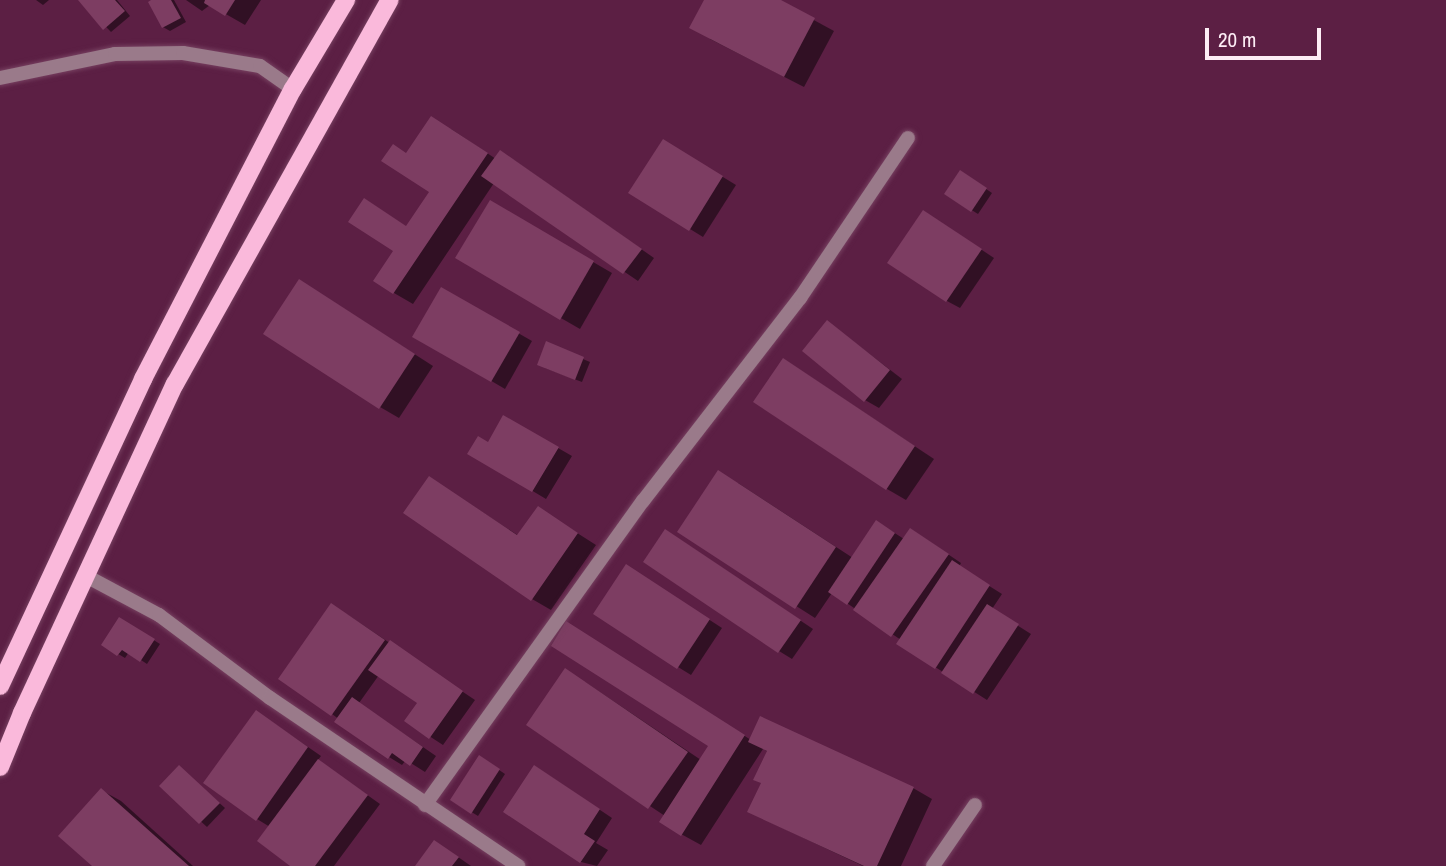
<!DOCTYPE html>
<html>
<head>
<meta charset="utf-8">
<style>
	body { margin:0 }
	#map { position:relative; width:1446px; height:866px; overflow:hidden; background:#5c1f44; font-family:"Archivo Narrow",sans-serif }
	div>[style] { position:absolute }
	.shadow>* { inset:0; background:#0007 }
	.building>* { inset:0; background:#7d3d62 }
	.roads { filter:drop-shadow(0 0 2px #764060) drop-shadow(0 0 2px #764060) }
	.street>* { height:14px; margin:-7px; padding:0 7px; transform-origin:7px; border-radius:7px; background:#9a7a8a }
	.primary>* { height:18px; margin:-9px; padding:0 9px; transform-origin:9px; border-radius:9px; background:#fab9db }
	span { translate:-50% -50%; white-space:nowrap; text-align:center; line-height:1.15; -webkit-text-stroke:7px #5c1f44; paint-order:stroke }
	.scale { position:absolute; left:1205px; top:28px; width:116px; height:32px; box-sizing:border-box; border:4px solid #fdedf5; border-top:0; padding-left:9px; font-size:21px; line-height:24px; white-space:nowrap; color:#fdedf5; -webkit-text-stroke:5px #5c1f44; paint-order:stroke }
</style>
</head>
<body>
<div id="map">
	<div class="shadow">
		<div style="clip-path:polygon(36px 0,49px 0,43px 5px)"></div>
		<div style="clip-path:polygon(80px 0,117px 0,130px 16px,111px 32px)"></div>
		<div style="clip-path:polygon(155px 0,174px 0,186px 22px,170px 31px,163px 27px)"></div>
		<div style="clip-path:polygon(186px 0,261px 0,245px 25px,210px 5px,202px 11px)"></div>
		<div style="clip-path:polygon(706px 0,777px 0,834px 31px,804px 87px,710px 39px)"></div>
		<div style="clip-path:polygon(451px 129px,496px 159px,514px 160px,654px 258px,638px 281px,494px 183px,413px 304px,394px 293px,396px 251px,407px 227px,431px 192px,408px 154px)"></div>
		<div style="clip-path:polygon(677px 149px,736px 185px,703px 237px,690px 229px)"></div>
		<div style="clip-path:polygon(967px 176px,992px 193px,978px 214px,946px 194px)"></div>
		<div style="clip-path:polygon(490px 202px,612px 273px,580px 329px,457px 258px)"></div>
		<div style="clip-path:polygon(937px 220px,994px 258px,960px 308px,947px 301px)"></div>
		<div style="clip-path:polygon(442px 289px,532px 341px,505px 389px,415px 336px)"></div>
		<div style="clip-path:polygon(318px 292px,433px 366px,399px 418px,380px 407px)"></div>
		<div style="clip-path:polygon(828px 322px,902px 379px,879px 408px,865px 400px)"></div>
		<div style="clip-path:polygon(547px 344px,590px 362px,582px 382px,545px 368px)"></div>
		<div style="clip-path:polygon(803px 372px,934px 459px,906px 500px,887px 489px)"></div>
		<div style="clip-path:polygon(504px 417px,572px 456px,546px 499px,469px 453px,488px 444px)"></div>
		<div style="clip-path:polygon(430px 478px,519px 536px,538px 508px,596px 545px,551px 610px,532px 599px)"></div>
		<div style="clip-path:polygon(738px 483px,853px 558px,890px 530px,904px 539px,924px 538px,961px 563px,959px 567px,1002px 594px,992px 609px,1031px 634px,987px 700px,899px 644px,901px 640px,832px 593px,815px 618px,680px 532px)"></div>
		<div style="clip-path:polygon(679px 539px,813px 629px,792px 659px,779px 651px)"></div>
		<div style="clip-path:polygon(639px 574px,722px 628px,691px 675px,678px 667px)"></div>
		<div style="clip-path:polygon(345px 613px,475px 700px,443px 745px,406px 721px,419px 703px,379px 675px,359px 703px,436px 756px,425px 772px,406px 760px,402px 765px,389px 757px,332px 714px)"></div>
		<div style="clip-path:polygon(120px 619px,160px 644px,147px 664px,129px 652px,125px 658px,103px 645px)"></div>
		<div style="clip-path:polygon(586px 635px,751px 740px,913px 788px,932px 799px,901px 866px,863px 866px,749px 812px,763px 783px,768px 752px,763px 749px,701px 845px,681px 834px,665px 816px,528px 725px,585px 682px,701px 760px,710px 745px)"></div>
		<div style="clip-path:polygon(269px 720px,321px 756px,318px 760px,380px 804px,334px 866px,293px 866px,270px 827px,257px 819px)"></div>
		<div style="clip-path:polygon(480px 757px,505px 774px,478px 816px,452px 800px)"></div>
		<div style="clip-path:polygon(179px 767px,225px 808px,207px 827px,162px 786px)"></div>
		<div style="clip-path:polygon(548px 775px,612px 818px,596px 843px,608px 850px,597px 866px,581px 862px,505px 812px)"></div>
		<div style="clip-path:polygon(101px 790px,121px 801px,193px 866px,94px 866px)"></div>
		<div style="clip-path:polygon(448px 850px,471px 866px,417px 866px)"></div>
	</div>
	<div class="building">
		<div style="clip-path:polygon(78px 0,115px 0,125px 11px,103px 30px)"></div>
		<div style="clip-path:polygon(151px 0,171px 0,181px 18px,162px 28px,148px 2px)"></div>
		<div style="clip-path:polygon(205px 0,235px 0,225px 16px,204px 3px)"></div>
		<div style="clip-path:polygon(704px 0,781px 0,815px 18px,784px 77px,689px 28px)"></div>
		<div style="clip-path:polygon(431px 116px,488px 153px,393px 294px,373px 281px,393px 251px,348px 222px,364px 198px,406px 226px,429px 192px,381px 161px,393px 144px,406px 153px)"></div>
		<div style="clip-path:polygon(663px 139px,723px 176px,689px 231px,628px 193px)"></div>
		<div style="clip-path:polygon(500px 150px,642px 249px,623px 274px,481px 176px)"></div>
		<div style="clip-path:polygon(960px 170px,987px 188px,971px 212px,944px 194px)"></div>
		<div style="clip-path:polygon(490px 200px,594px 261px,560px 320px,455px 258px)"></div>
		<div style="clip-path:polygon(923px 210px,982px 249px,946px 302px,887px 263px)"></div>
		<div style="clip-path:polygon(299px 279px,415px 354px,379px 409px,263px 334px)"></div>
		<div style="clip-path:polygon(441px 287px,520px 332px,491px 382px,412px 337px)"></div>
		<div style="clip-path:polygon(827px 320px,890px 370px,864px 402px,802px 351px)"></div>
		<div style="clip-path:polygon(546px 341px,584px 357px,575px 380px,537px 365px)"></div>
		<div style="clip-path:polygon(783px 358px,915px 446px,886px 490px,753px 402px)"></div>
		<div style="clip-path:polygon(503px 415px,559px 447px,532px 492px,467px 454px,478px 436px,488px 442px)"></div>
		<div style="clip-path:polygon(718px 470px,836px 547px,795px 609px,677px 532px)"></div>
		<div style="clip-path:polygon(429px 476px,517px 535px,538px 506px,578px 533px,531px 601px,403px 513px)"></div>
		<div style="clip-path:polygon(876px 520px,895px 533px,847px 605px,828px 592px)"></div>
		<div style="clip-path:polygon(910px 528px,949px 554px,891px 637px,853px 610px)"></div>
		<div style="clip-path:polygon(665px 529px,801px 620px,778px 653px,643px 562px)"></div>
		<div style="clip-path:polygon(952px 560px,990px 585px,935px 669px,896px 644px)"></div>
		<div style="clip-path:polygon(626px 564px,710px 619px,677px 669px,593px 614px)"></div>
		<div style="clip-path:polygon(331px 603px,385px 640px,331px 716px,278px 679px)"></div>
		<div style="clip-path:polygon(987px 604px,1019px 624px,973px 694px,941px 673px)"></div>
		<div style="clip-path:polygon(119px 617px,155px 639px,140px 662px,122px 650px,117px 656px,101px 645px)"></div>
		<div style="clip-path:polygon(566px 621px,745px 735px,681px 836px,659px 822px,708px 746px,551px 646px)"></div>
		<div style="clip-path:polygon(390px 640px,463px 691px,429px 739px,404px 721px,417px 703px,368px 670px)"></div>
		<div style="clip-path:polygon(565px 668px,688px 752px,648px 809px,526px 725px)"></div>
		<div style="clip-path:polygon(352px 697px,423px 747px,410px 766px,392px 753px,388px 759px,334px 722px)"></div>
		<div style="clip-path:polygon(256px 710px,308px 747px,256px 821px,203px 783px)"></div>
		<div style="clip-path:polygon(760px 716px,914px 787px,877px 866px,864px 866px,747px 812px,761px 783px,753px 780px,767px 751px,748px 742px)"></div>
		<div style="clip-path:polygon(479px 755px,500px 769px,471px 814px,450px 800px)"></div>
		<div style="clip-path:polygon(318px 759px,368px 795px,315px 866px,290px 866px,257px 841px)"></div>
		<div style="clip-path:polygon(179px 765px,220px 803px,199px 824px,159px 786px)"></div>
		<div style="clip-path:polygon(534px 765px,600px 809px,584px 834px,595px 841px,580px 863px,503px 812px)"></div>
		<div style="clip-path:polygon(101px 788px,189px 866px,92px 866px,58px 836px)"></div>
		<div style="clip-path:polygon(434px 840px,459px 857px,452px 866px,415px 866px)"></div>
	</div>
	<div class="roads">
		<div class="street">
			<div style="left:0;top:78px;width:117px;rotate:-11.8deg"></div>
			<div style="left:115px;top:54px;width:68px;rotate:-0.8deg"></div>
			<div style="left:183px;top:53px;width:78px;rotate:9.6deg"></div>
			<div style="left:260px;top:66px;width:40px;rotate:34.9deg"></div>
			<div style="left:86px;top:576px;width:83px;rotate:28.1deg"></div>
			<div style="left:159px;top:615px;width:139px;rotate:36.8deg"></div>
			<div style="left:270px;top:698px;width:300px;rotate:34.1deg"></div>
			<div style="left:425px;top:805px;width:374px;rotate:-54.4deg"></div>
			<div style="left:643px;top:501px;width:257px;rotate:-52.3deg"></div>
			<div style="left:800px;top:298px;width:193px;rotate:-56deg"></div>
			<div style="left:933px;top:866px;width:74px;rotate:-55.5deg"></div>
		</div>
		<div class="primary">
			<div style="left:0;top:686px;width:339px;rotate:-65deg"></div>
			<div style="left:143px;top:379px;width:326px;rotate:-62.7deg"></div>
			<div style="left:293px;top:89px;width:104px;rotate:-59.2deg"></div>
			<div style="left:0;top:767px;width:58px;rotate:-67.8deg"></div>
			<div style="left:22px;top:713px;width:363px;rotate:-65.1deg"></div>
			<div style="left:175px;top:384px;width:440px;rotate:-60.8deg"></div>
		</div>
	</div>
	<div class="scale">20 m</div>
</div>
</body>
</html>
